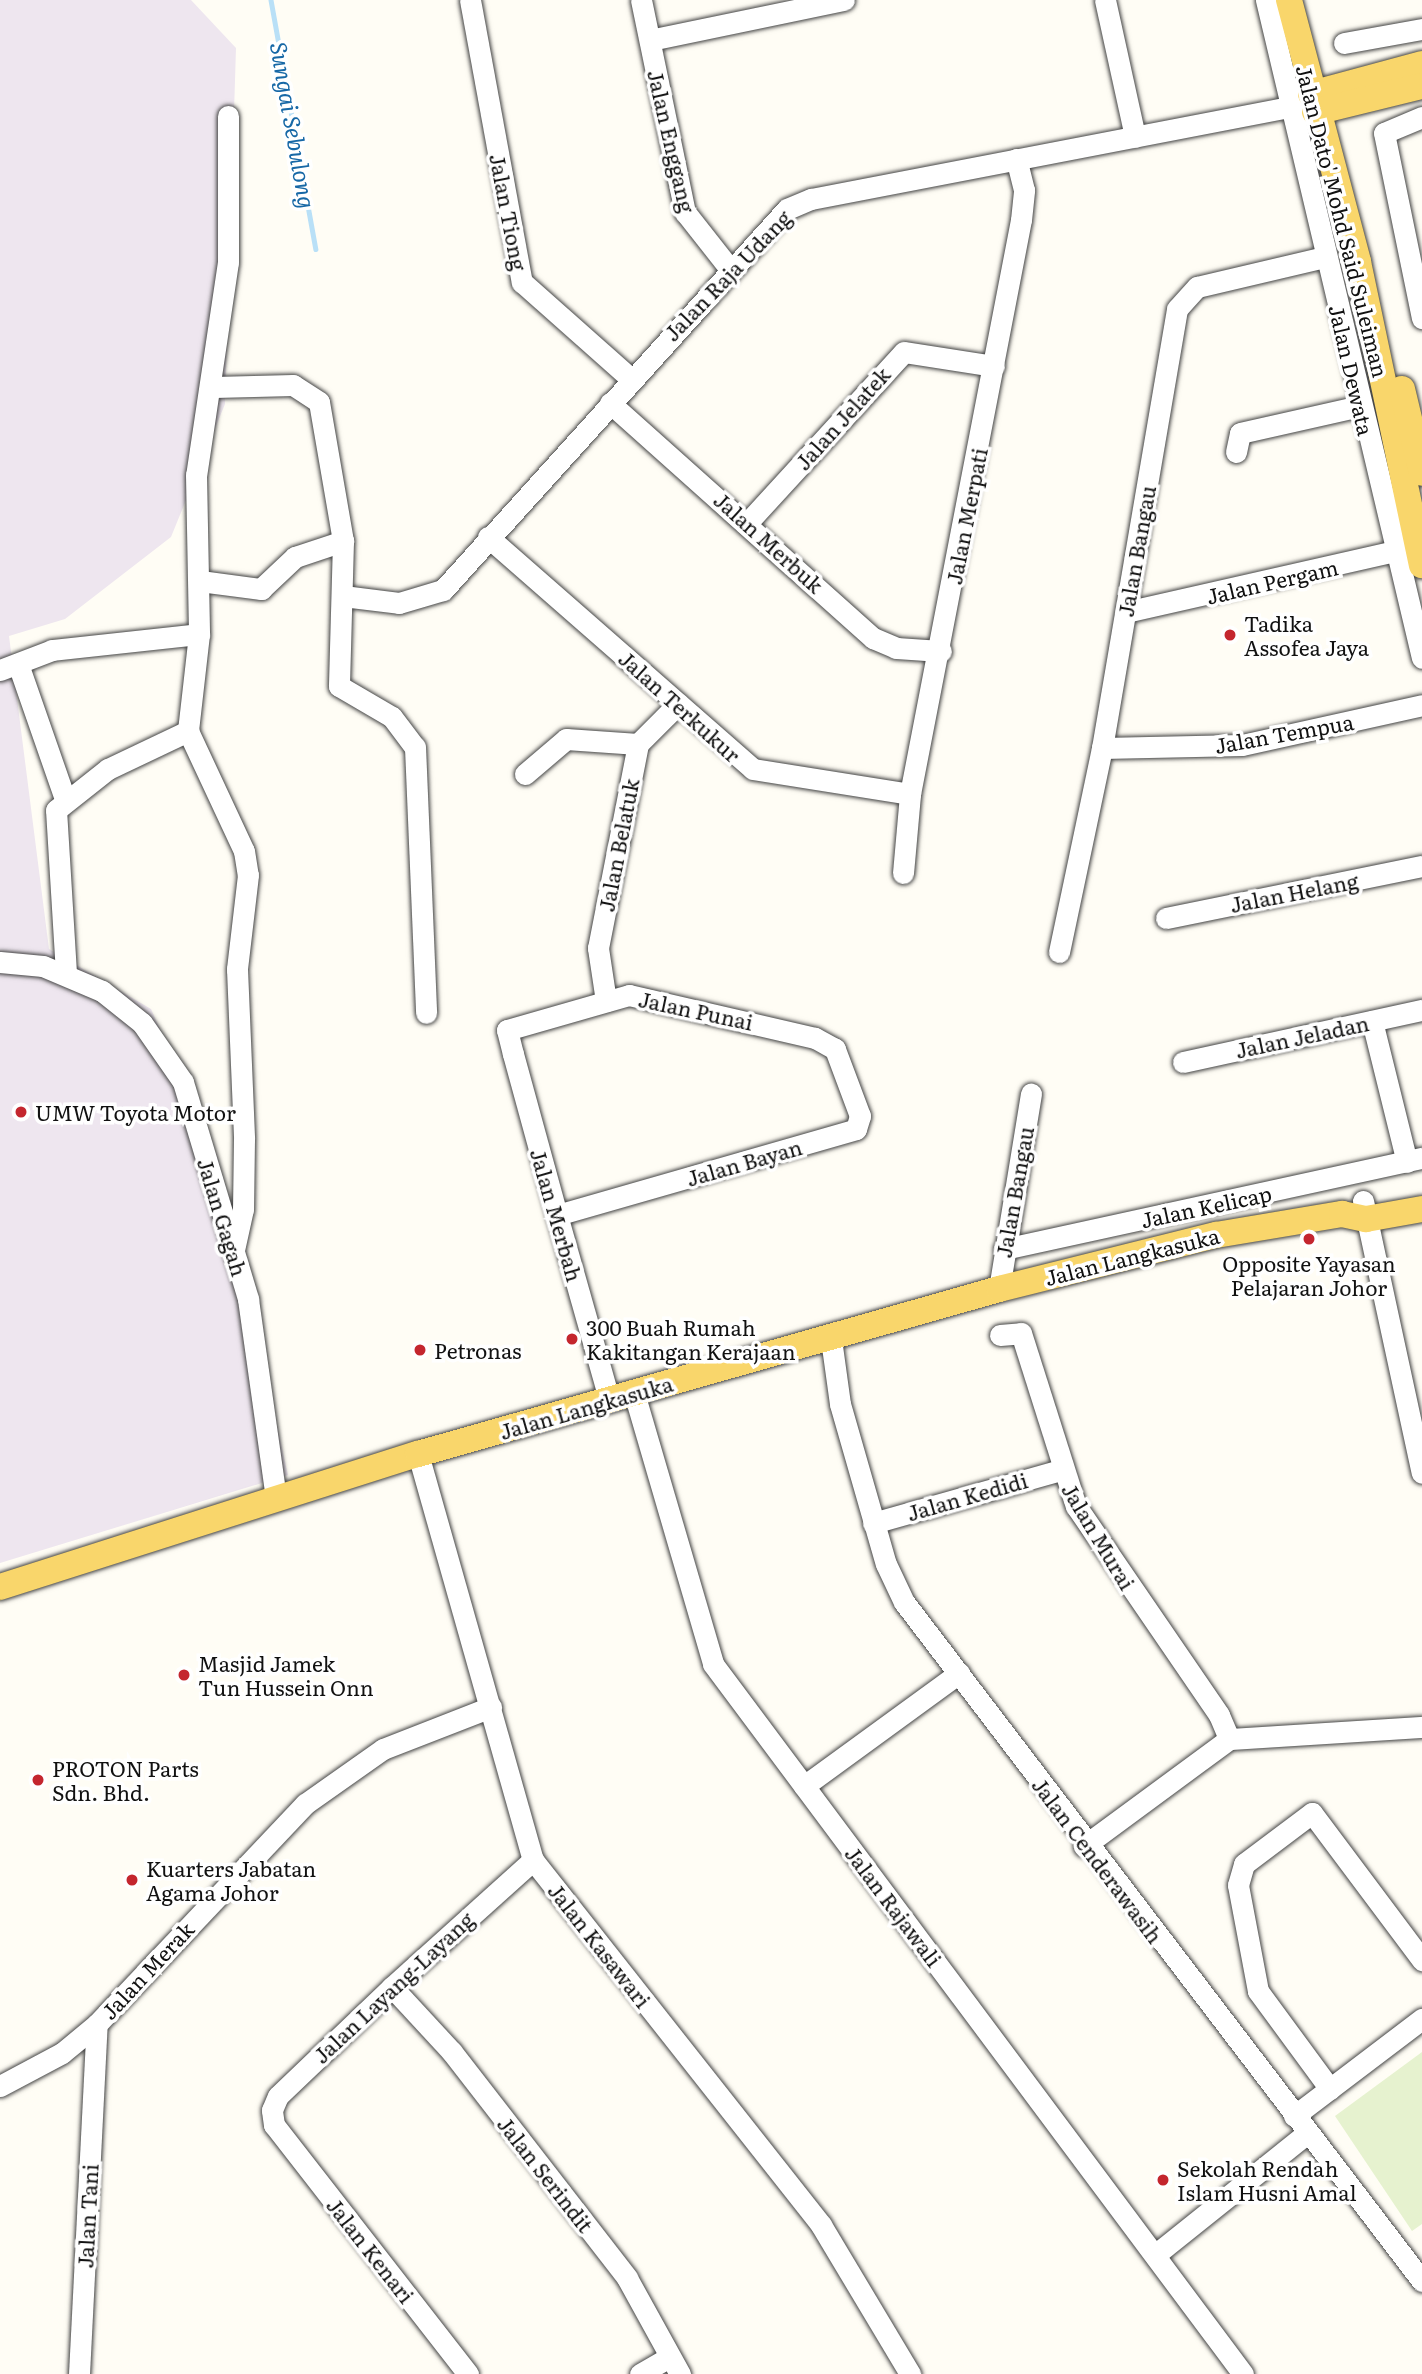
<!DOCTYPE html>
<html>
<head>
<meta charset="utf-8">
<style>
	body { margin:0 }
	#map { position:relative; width:1422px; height:2374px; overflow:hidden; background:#fffdf5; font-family:Literata,serif }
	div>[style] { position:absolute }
	.industrial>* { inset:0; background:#eee6ef }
	.pitch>* { inset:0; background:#e6f2cf }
	.stream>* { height:4.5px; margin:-2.25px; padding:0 2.25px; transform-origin:2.25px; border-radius:2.25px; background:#b9e0f7 }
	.roads { filter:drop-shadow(0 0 2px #444) drop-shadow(0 0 2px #444) }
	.minor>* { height:21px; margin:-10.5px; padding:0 10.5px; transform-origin:10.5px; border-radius:10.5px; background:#fff }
	.major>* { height:26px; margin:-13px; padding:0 13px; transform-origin:13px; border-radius:13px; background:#f9d66b }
	.dots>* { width:19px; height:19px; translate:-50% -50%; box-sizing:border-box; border:4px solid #fff; border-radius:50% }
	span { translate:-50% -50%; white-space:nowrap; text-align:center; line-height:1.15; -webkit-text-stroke:7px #fff; paint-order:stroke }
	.street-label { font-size:21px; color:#111 }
	.poi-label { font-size:21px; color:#111 }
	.left { translate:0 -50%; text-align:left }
	.water-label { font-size:23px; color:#1768a6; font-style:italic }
</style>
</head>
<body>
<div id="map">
	<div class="industrial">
		<div style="clip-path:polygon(0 0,191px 0,236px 48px,225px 404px,171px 537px,65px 619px,9px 636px,49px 949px,151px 1009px,218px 1158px,288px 1475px,0 1563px)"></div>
	</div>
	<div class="pitch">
		<div style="clip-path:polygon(1422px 2052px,1422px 2224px,1412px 2231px,1335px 2116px)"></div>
	</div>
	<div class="stream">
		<div style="left:271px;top:0;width:253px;rotate:79.8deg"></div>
	</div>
	<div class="roads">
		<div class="minor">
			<div style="left:470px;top:0;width:287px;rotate:79.6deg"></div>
			<div style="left:522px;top:282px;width:144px;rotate:41.6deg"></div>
			<div style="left:641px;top:0;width:217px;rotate:78.3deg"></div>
			<div style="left:685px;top:212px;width:71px;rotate:51.8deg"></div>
			<div style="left:1105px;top:0;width:140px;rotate:77.6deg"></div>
			<div style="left:1266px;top:0;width:676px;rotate:76.66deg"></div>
			<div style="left:650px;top:40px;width:198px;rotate:-11.7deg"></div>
			<div style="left:1344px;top:43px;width:79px;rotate:-10.2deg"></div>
			<div style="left:228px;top:116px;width:146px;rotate:90deg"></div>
			<div style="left:228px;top:262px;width:215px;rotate:98.5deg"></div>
			<div style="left:196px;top:475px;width:159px;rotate:88.9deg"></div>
			<div style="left:199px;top:634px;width:98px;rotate:96.5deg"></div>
			<div style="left:188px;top:731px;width:132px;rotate:65deg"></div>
			<div style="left:244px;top:851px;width:24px;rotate:81deg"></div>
			<div style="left:248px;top:875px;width:95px;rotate:96.7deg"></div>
			<div style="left:237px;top:969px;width:170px;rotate:87.6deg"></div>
			<div style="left:244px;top:1139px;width:70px;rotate:90.8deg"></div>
			<div style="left:243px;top:1209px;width:42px;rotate:102.4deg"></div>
			<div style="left:1422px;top:117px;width:41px;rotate:157.2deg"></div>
			<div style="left:1384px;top:133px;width:189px;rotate:78.4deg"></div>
			<div style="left:214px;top:387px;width:79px;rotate:-1.5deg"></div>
			<div style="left:293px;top:385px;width:31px;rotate:33deg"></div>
			<div style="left:319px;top:402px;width:141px;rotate:80.2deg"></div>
			<div style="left:343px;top:541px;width:145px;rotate:91.6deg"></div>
			<div style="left:339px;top:686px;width:61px;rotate:30.3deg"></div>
			<div style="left:392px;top:717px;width:38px;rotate:53deg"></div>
			<div style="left:415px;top:747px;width:266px;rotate:87.6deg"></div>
			<div style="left:610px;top:403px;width:353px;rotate:41.8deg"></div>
			<div style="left:873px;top:638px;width:25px;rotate:23deg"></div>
			<div style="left:896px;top:648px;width:45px;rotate:3.8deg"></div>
			<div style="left:1236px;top:452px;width:19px;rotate:-78deg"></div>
			<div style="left:1240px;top:433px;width:123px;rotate:-12.7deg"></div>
			<div style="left:749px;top:521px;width:229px;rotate:-47.5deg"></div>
			<div style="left:904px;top:352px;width:91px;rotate:8.8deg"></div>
			<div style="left:488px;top:537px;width:352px;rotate:41.2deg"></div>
			<div style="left:753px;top:769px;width:159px;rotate:9deg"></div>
			<div style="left:200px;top:581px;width:62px;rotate:7.5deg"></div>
			<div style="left:261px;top:589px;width:47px;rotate:-43.3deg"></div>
			<div style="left:295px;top:557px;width:51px;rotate:-18.4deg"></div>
			<div style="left:343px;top:596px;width:56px;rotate:7.1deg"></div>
			<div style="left:399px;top:603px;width:46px;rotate:-16.5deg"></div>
			<div style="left:443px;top:590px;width:513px;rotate:-47.92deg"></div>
			<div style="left:787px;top:209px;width:26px;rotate:-23deg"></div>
			<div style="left:811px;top:199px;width:486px;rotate:-10.9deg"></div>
			<div style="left:1288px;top:107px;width:26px;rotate:-29deg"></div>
			<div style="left:1126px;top:612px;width:289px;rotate:-12.8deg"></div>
			<div style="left:18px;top:664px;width:143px;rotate:70.8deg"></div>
			<div style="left:0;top:670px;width:56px;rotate:-21deg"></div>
			<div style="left:52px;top:650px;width:148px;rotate:-6.2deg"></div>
			<div style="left:1102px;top:748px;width:140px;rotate:-1.2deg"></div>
			<div style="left:1242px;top:745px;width:184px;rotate:-12.5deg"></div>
			<div style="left:525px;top:774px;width:54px;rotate:-40.5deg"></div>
			<div style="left:566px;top:739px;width:72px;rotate:4deg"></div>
			<div style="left:903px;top:873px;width:79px;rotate:-84.9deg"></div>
			<div style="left:910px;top:794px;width:585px;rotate:-79.06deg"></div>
			<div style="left:1021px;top:220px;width:30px;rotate:-84deg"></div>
			<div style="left:1024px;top:190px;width:32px;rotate:-104deg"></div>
			<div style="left:1166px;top:918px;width:261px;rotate:-11.5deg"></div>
			<div style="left:1059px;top:952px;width:208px;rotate:-78.1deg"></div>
			<div style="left:1102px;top:748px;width:445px;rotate:-80.3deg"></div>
			<div style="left:1177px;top:309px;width:30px;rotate:-48deg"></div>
			<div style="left:1197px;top:287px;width:131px;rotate:-13.2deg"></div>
			<div style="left:0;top:962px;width:43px;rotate:5.3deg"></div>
			<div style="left:43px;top:966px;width:64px;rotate:23deg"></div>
			<div style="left:102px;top:991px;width:51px;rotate:38.7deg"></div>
			<div style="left:142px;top:1023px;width:72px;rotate:55.2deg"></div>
			<div style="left:183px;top:1082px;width:227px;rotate:73.3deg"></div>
			<div style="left:248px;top:1299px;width:201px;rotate:82deg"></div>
			<div style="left:66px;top:973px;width:163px;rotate:-93.5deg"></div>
			<div style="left:56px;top:810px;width:66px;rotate:-38.3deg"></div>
			<div style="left:108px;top:769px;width:89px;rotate:-25.4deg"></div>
			<div style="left:606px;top:1001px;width:54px;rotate:-98.6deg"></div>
			<div style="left:598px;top:948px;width:208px;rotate:-78.9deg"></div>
			<div style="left:638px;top:744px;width:57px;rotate:-45deg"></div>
			<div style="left:1372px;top:1021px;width:145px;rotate:76.1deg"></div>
			<div style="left:1183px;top:1062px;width:245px;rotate:-12.3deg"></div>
			<div style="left:1363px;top:1201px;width:278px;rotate:77.8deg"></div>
			<div style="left:557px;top:1215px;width:311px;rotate:-16deg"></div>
			<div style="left:856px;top:1129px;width:14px;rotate:-73deg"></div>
			<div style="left:860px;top:1116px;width:72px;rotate:-110.5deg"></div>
			<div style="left:835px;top:1049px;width:23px;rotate:-151deg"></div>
			<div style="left:815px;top:1038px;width:191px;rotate:-167deg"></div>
			<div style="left:629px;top:995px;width:127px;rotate:164deg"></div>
			<div style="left:507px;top:1030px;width:25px;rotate:76deg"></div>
			<div style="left:513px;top:1054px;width:167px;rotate:74.7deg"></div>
			<div style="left:557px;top:1215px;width:191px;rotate:74.2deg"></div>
			<div style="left:1004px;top:1249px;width:428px;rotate:-12.3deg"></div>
			<div style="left:999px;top:1289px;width:198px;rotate:-80.7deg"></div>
			<div style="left:1000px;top:1335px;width:21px;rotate:-5deg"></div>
			<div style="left:1021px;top:1333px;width:182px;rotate:72.4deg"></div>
			<div style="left:1076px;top:1506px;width:253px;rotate:55.6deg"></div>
			<div style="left:1219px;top:1715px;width:26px;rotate:67deg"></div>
			<div style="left:831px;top:1339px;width:66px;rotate:82.1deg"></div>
			<div style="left:840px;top:1404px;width:166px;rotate:74deg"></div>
			<div style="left:886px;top:1564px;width:42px;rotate:64.7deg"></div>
			<div style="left:904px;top:1602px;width:854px;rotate:52.66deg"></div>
			<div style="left:634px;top:1393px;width:282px;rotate:73.7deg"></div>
			<div style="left:713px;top:1664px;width:886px;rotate:53.26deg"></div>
			<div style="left:418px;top:1454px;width:422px;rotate:74.2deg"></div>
			<div style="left:533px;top:1860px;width:465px;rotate:51.7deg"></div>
			<div style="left:821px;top:2225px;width:174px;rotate:59.1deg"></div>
			<div style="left:873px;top:1523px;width:194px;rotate:-15.8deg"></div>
			<div style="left:804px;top:1786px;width:192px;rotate:-36.1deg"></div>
			<div style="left:1084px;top:1846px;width:180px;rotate:-36.4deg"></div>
			<div style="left:1229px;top:1739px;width:193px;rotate:-3.6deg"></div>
			<div style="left:392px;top:1987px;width:88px;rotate:47.3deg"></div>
			<div style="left:452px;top:2052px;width:286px;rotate:52.2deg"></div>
			<div style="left:627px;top:2278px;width:110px;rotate:61.1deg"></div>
			<div style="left:0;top:2086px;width:70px;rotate:-28deg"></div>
			<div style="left:62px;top:2053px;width:45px;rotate:-39.6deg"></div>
			<div style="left:97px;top:2024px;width:303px;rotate:-46.6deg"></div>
			<div style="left:305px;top:1804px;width:95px;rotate:-35.2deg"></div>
			<div style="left:383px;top:1749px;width:116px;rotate:-21.3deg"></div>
			<div style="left:1330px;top:2089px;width:122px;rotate:-126.3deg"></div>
			<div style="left:1258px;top:1991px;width:108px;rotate:-100.7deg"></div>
			<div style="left:1238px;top:1885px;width:22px;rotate:-74deg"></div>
			<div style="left:1244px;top:1864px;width:85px;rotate:-36.9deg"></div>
			<div style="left:1312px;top:1813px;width:184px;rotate:53.2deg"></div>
			<div style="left:1294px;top:2116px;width:161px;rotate:-37.2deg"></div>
			<div style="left:1155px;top:2255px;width:193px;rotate:-38.7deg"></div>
			<div style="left:79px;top:2374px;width:350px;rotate:-87.1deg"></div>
			<div style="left:468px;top:2374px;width:316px;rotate:-127.9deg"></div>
			<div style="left:274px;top:2125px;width:15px;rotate:-98deg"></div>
			<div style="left:272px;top:2110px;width:15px;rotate:-67deg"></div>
			<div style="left:278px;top:2096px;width:158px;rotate:-43.7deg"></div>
			<div style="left:392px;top:1987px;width:190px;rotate:-42deg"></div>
			<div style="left:640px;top:2374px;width:34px;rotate:-30deg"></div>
		</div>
		<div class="major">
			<div style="left:1289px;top:0;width:271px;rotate:75.2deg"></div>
			<div style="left:1358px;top:262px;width:310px;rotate:78.1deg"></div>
			<div style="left:1311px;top:94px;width:115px;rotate:-15.1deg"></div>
			<div style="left:1315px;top:112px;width:110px;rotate:-13.7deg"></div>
			<div style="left:1402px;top:389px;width:86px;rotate:76.6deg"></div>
			<div style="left:0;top:1587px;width:439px;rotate:-17.7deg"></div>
			<div style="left:418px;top:1454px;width:604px;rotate:-15.85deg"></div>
			<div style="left:999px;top:1289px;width:224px;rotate:-14deg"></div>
			<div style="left:1216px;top:1235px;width:128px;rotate:-9.5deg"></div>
			<div style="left:1342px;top:1214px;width:25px;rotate:12deg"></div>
			<div style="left:1366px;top:1219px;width:57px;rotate:-10.1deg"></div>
		</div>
	</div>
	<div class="dots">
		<div style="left:1230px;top:635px;background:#c4262e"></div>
		<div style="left:21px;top:1112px;background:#c4262e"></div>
		<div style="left:1309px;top:1239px;background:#c4262e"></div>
		<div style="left:572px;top:1339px;background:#c4262e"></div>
		<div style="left:420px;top:1350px;background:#c4262e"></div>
		<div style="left:184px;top:1675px;background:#c4262e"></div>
		<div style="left:38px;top:1780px;background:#c4262e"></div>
		<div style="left:132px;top:1880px;background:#c4262e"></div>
		<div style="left:1163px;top:2180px;background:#c4262e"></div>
	</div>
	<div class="street-label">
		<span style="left:672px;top:141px;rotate:77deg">Jalan Enggang</span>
		<span style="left:509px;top:212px;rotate:79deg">Jalan Tiong</span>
		<span style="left:1343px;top:221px;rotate:76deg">Jalan Dato' Mohd Said Suleiman</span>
		<span style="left:727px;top:275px;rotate:-46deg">Jalan Raja Udang</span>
		<span style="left:1352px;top:370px;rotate:77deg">Jalan Dewata</span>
		<span style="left:842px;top:418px;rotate:-48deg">Jalan Jelatek</span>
		<span style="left:966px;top:516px;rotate:-79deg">Jalan Merpati</span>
		<span style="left:769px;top:542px;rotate:42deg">Jalan Merbuk</span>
		<span style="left:1136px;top:551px;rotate:-80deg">Jalan Bangau</span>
		<span style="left:1272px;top:581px;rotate:-13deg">Jalan Pergam</span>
		<span style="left:680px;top:706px;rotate:42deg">Jalan Terkukur</span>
		<span style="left:1284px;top:733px;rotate:-10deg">Jalan Tempua</span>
		<span style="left:618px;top:845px;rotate:-79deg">Jalan Belatuk</span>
		<span style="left:1294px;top:892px;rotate:-11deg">Jalan Helang</span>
		<span style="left:696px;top:1010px;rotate:12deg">Jalan Punai</span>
		<span style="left:1302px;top:1036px;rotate:-12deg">Jalan Jeladan</span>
		<span style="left:744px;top:1162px;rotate:-16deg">Jalan Bayan</span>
		<span style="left:1014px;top:1192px;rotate:-80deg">Jalan Bangau</span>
		<span style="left:1206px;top:1206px;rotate:-12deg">Jalan Kelicap</span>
		<span style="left:557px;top:1215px;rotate:74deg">Jalan Merbah</span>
		<span style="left:223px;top:1217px;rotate:73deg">Jalan Gagah</span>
		<span style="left:1132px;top:1256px;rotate:-14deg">Jalan Langkasuka</span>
		<span style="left:586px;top:1407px;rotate:-16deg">Jalan Langkasuka</span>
		<span style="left:967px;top:1496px;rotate:-16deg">Jalan Kedidi</span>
		<span style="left:1099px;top:1536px;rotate:59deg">Jalan Murai</span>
		<span style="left:1098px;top:1860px;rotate:53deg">Jalan Cenderawasih</span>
		<span style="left:894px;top:1906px;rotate:53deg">Jalan Rajawali</span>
		<span style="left:600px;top:1945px;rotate:52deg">Jalan Kasawari</span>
		<span style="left:147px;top:1970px;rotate:-47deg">Jalan Merak</span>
		<span style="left:393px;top:1987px;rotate:-43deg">Jalan Layang-Layang</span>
		<span style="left:546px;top:2174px;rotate:52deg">Jalan Serindit</span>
		<span style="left:87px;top:2216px;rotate:-87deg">Jalan Tani</span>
		<span style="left:371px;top:2250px;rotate:52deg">Jalan Kenari</span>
	</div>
	<div class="poi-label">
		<span class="left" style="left:1244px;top:635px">Tadika<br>Assofea Jaya</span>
		<span class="left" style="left:35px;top:1112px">UMW Toyota Motor</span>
		<span style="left:1309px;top:1275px">Opposite Yayasan<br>Pelajaran Johor</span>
		<span class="left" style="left:586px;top:1339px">300 Buah Rumah<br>Kakitangan Kerajaan</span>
		<span class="left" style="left:434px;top:1350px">Petronas</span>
		<span class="left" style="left:198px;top:1675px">Masjid Jamek<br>Tun Hussein Onn</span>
		<span class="left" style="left:52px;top:1780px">PROTON Parts<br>Sdn. Bhd.</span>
		<span class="left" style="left:146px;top:1880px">Kuarters Jabatan<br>Agama Johor</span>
		<span class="left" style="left:1177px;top:2180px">Sekolah Rendah<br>Islam Husni Amal</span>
	</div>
	<div class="water-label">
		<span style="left:294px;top:125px;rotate:80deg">Sungai Sebulong</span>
	</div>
</div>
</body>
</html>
